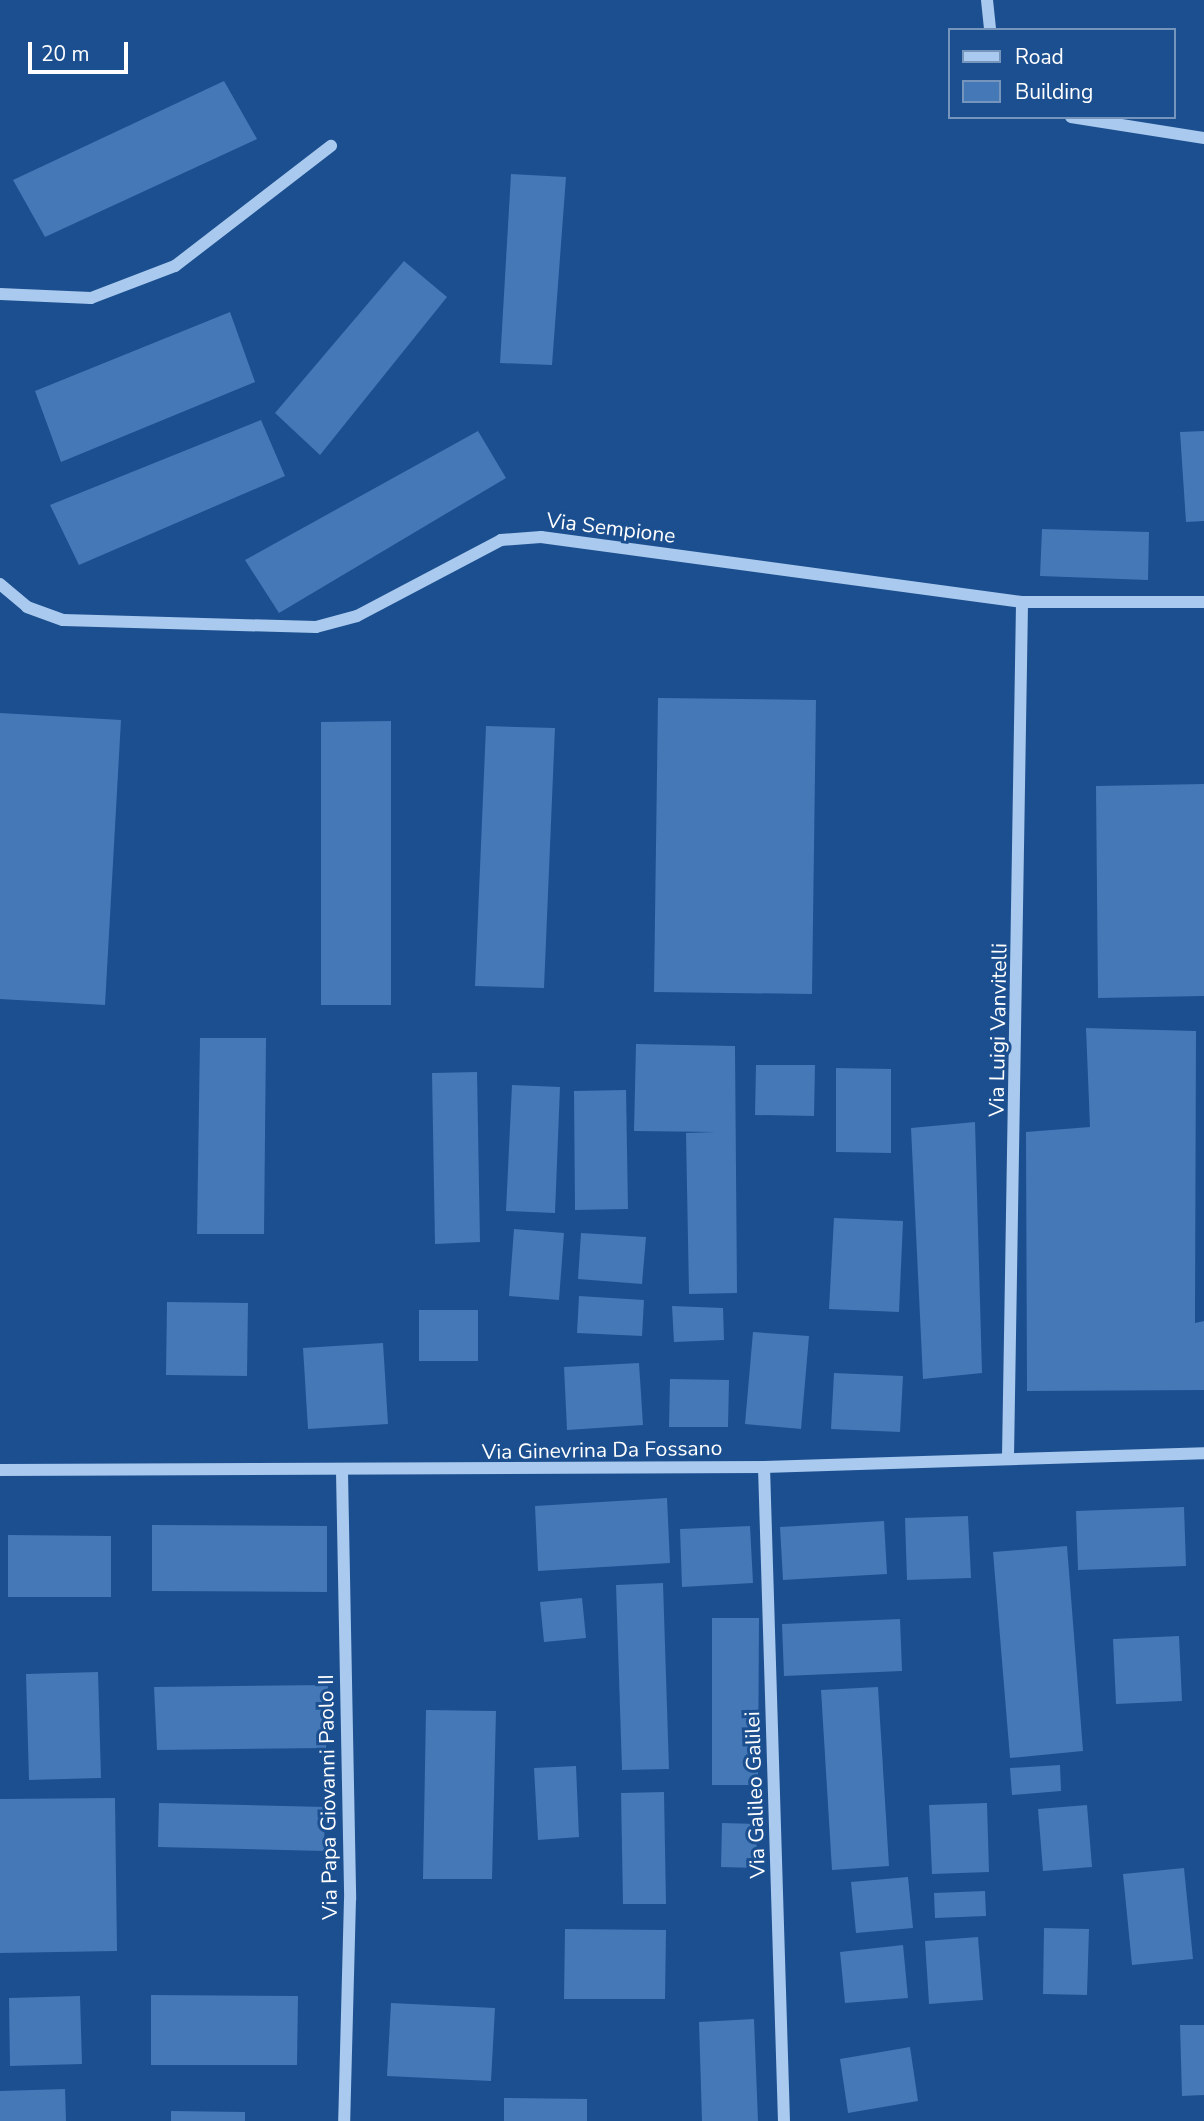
<!DOCTYPE html>
<html>
<head>
<meta charset="utf-8">
<style>
	body { margin:0 }
	#map { position:relative; width:1204px; height:2121px; overflow:hidden; background:#1b4f8f; font-family:"Nunito Sans",sans-serif }
	div>[style] { position:absolute }
	.building>* { inset:0; background:#4478b7 }
	.minor>* { height:12px; margin:-6px; padding:0 6px; transform-origin:6px; border-radius:6px; background:#a9c9ee }
	span { translate:-50% -50%; white-space:nowrap; text-align:center; line-height:1.15; -webkit-text-stroke:6px #1b4f8f; paint-order:stroke }
	.street-label { font-size:21px; color:#fff }
	.legend { position:absolute; left:948px; top:28px; width:228px; height:91px; box-sizing:border-box; background:#1b4f8f; border:2px solid #7695bc; margin:0; padding:9px 12px; list-style:none; font-size:21px; color:#fff }
	.legend li { display:flex; align-items:center; gap:14px; height:35px }
	.legend b { width:35px; border:2px solid #7695bc }
	.scale { position:absolute; left:28px; top:42px; width:100px; height:32px; box-sizing:border-box; border:4px solid #fff; border-top:0; padding-left:9px; font-size:21px; line-height:24px; white-space:nowrap; color:#fff; -webkit-text-stroke:5px #1b4f8f; paint-order:stroke }
</style>
</head>
<body>
<div id="map">
	<div class="building">
		<div style="clip-path:polygon(224px 81px,257px 139px,45px 237px,13px 180px)"></div>
		<div style="clip-path:polygon(511px 174px,566px 177px,552px 365px,500px 363px)"></div>
		<div style="clip-path:polygon(404px 261px,447px 297px,320px 455px,275px 413px)"></div>
		<div style="clip-path:polygon(230px 312px,255px 382px,61px 462px,35px 391px)"></div>
		<div style="clip-path:polygon(261px 420px,285px 476px,79px 565px,50px 505px)"></div>
		<div style="clip-path:polygon(478px 431px,506px 478px,279px 613px,245px 560px)"></div>
		<div style="clip-path:polygon(1204px 431px,1204px 521px,1186px 522px,1180px 432px)"></div>
		<div style="clip-path:polygon(1042px 529px,1149px 532px,1148px 580px,1040px 576px)"></div>
		<div style="clip-path:polygon(658px 698px,816px 700px,812px 994px,654px 992px)"></div>
		<div style="clip-path:polygon(0 713px,121px 720px,105px 1005px,0 999px)"></div>
		<div style="clip-path:polygon(391px 721px,391px 1005px,321px 1005px,321px 722px)"></div>
		<div style="clip-path:polygon(486px 726px,555px 728px,544px 988px,475px 986px)"></div>
		<div style="clip-path:polygon(1204px 784px,1204px 996px,1098px 998px,1096px 786px)"></div>
		<div style="clip-path:polygon(1086px 1028px,1196px 1031px,1195px 1323px,1204px 1321px,1204px 1390px,1027px 1391px,1026px 1132px,1090px 1127px)"></div>
		<div style="clip-path:polygon(200px 1038px,266px 1038px,264px 1234px,197px 1234px)"></div>
		<div style="clip-path:polygon(636px 1044px,735px 1046px,737px 1293px,689px 1294px,686px 1133px,716px 1132px,634px 1131px)"></div>
		<div style="clip-path:polygon(756px 1065px,815px 1065px,814px 1116px,755px 1115px)"></div>
		<div style="clip-path:polygon(836px 1068px,891px 1069px,891px 1153px,836px 1152px)"></div>
		<div style="clip-path:polygon(477px 1072px,480px 1242px,435px 1244px,432px 1073px)"></div>
		<div style="clip-path:polygon(512px 1085px,560px 1087px,555px 1213px,506px 1211px)"></div>
		<div style="clip-path:polygon(626px 1090px,628px 1209px,575px 1210px,574px 1091px)"></div>
		<div style="clip-path:polygon(975px 1122px,982px 1373px,923px 1379px,911px 1128px)"></div>
		<div style="clip-path:polygon(834px 1218px,903px 1221px,899px 1312px,829px 1309px)"></div>
		<div style="clip-path:polygon(514px 1229px,564px 1233px,559px 1300px,509px 1296px)"></div>
		<div style="clip-path:polygon(581px 1233px,646px 1237px,642px 1284px,578px 1279px)"></div>
		<div style="clip-path:polygon(579px 1296px,644px 1300px,642px 1336px,577px 1333px)"></div>
		<div style="clip-path:polygon(167px 1302px,248px 1303px,247px 1376px,166px 1375px)"></div>
		<div style="clip-path:polygon(672px 1306px,723px 1308px,724px 1340px,674px 1342px)"></div>
		<div style="clip-path:polygon(419px 1310px,478px 1310px,478px 1361px,419px 1361px)"></div>
		<div style="clip-path:polygon(753px 1332px,809px 1336px,801px 1429px,745px 1424px)"></div>
		<div style="clip-path:polygon(383px 1343px,388px 1424px,308px 1429px,303px 1348px)"></div>
		<div style="clip-path:polygon(639px 1363px,643px 1425px,567px 1430px,564px 1367px)"></div>
		<div style="clip-path:polygon(834px 1373px,903px 1376px,900px 1432px,831px 1429px)"></div>
		<div style="clip-path:polygon(670px 1379px,729px 1380px,728px 1427px,669px 1427px)"></div>
		<div style="clip-path:polygon(667px 1498px,670px 1563px,538px 1571px,535px 1506px)"></div>
		<div style="clip-path:polygon(1184px 1507px,1186px 1566px,1078px 1570px,1076px 1511px)"></div>
		<div style="clip-path:polygon(968px 1516px,971px 1578px,907px 1580px,905px 1518px)"></div>
		<div style="clip-path:polygon(884px 1521px,887px 1574px,783px 1580px,780px 1527px)"></div>
		<div style="clip-path:polygon(152px 1525px,327px 1526px,327px 1592px,152px 1591px)"></div>
		<div style="clip-path:polygon(750px 1526px,753px 1583px,682px 1587px,680px 1529px)"></div>
		<div style="clip-path:polygon(8px 1535px,111px 1536px,111px 1597px,8px 1597px)"></div>
		<div style="clip-path:polygon(1067px 1546px,1083px 1751px,1010px 1758px,993px 1552px)"></div>
		<div style="clip-path:polygon(663px 1583px,669px 1769px,622px 1770px,616px 1585px)"></div>
		<div style="clip-path:polygon(582px 1598px,586px 1638px,544px 1642px,540px 1602px)"></div>
		<div style="clip-path:polygon(712px 1618px,759px 1618px,758px 1785px,712px 1785px)"></div>
		<div style="clip-path:polygon(900px 1619px,902px 1671px,784px 1676px,782px 1624px)"></div>
		<div style="clip-path:polygon(1179px 1636px,1182px 1701px,1116px 1704px,1113px 1639px)"></div>
		<div style="clip-path:polygon(98px 1672px,101px 1778px,29px 1780px,26px 1674px)"></div>
		<div style="clip-path:polygon(328px 1685px,326px 1748px,157px 1750px,154px 1687px)"></div>
		<div style="clip-path:polygon(878px 1687px,889px 1866px,832px 1870px,821px 1690px)"></div>
		<div style="clip-path:polygon(426px 1710px,496px 1711px,492px 1879px,423px 1879px)"></div>
		<div style="clip-path:polygon(1060px 1765px,1061px 1791px,1012px 1795px,1010px 1768px)"></div>
		<div style="clip-path:polygon(576px 1766px,579px 1837px,538px 1840px,534px 1768px)"></div>
		<div style="clip-path:polygon(664px 1792px,666px 1904px,623px 1904px,621px 1793px)"></div>
		<div style="clip-path:polygon(115px 1798px,117px 1951px,0 1953px,0 1799px)"></div>
		<div style="clip-path:polygon(159px 1803px,325px 1807px,324px 1851px,158px 1847px)"></div>
		<div style="clip-path:polygon(987px 1803px,989px 1872px,932px 1874px,929px 1805px)"></div>
		<div style="clip-path:polygon(1087px 1805px,1092px 1867px,1043px 1871px,1038px 1809px)"></div>
		<div style="clip-path:polygon(722px 1823px,757px 1824px,756px 1868px,721px 1867px)"></div>
		<div style="clip-path:polygon(1184px 1868px,1193px 1959px,1132px 1965px,1123px 1874px)"></div>
		<div style="clip-path:polygon(908px 1877px,913px 1928px,856px 1933px,851px 1882px)"></div>
		<div style="clip-path:polygon(985px 1891px,986px 1916px,935px 1918px,934px 1893px)"></div>
		<div style="clip-path:polygon(1044px 1928px,1089px 1929px,1087px 1995px,1043px 1994px)"></div>
		<div style="clip-path:polygon(565px 1929px,666px 1930px,665px 1999px,564px 1999px)"></div>
		<div style="clip-path:polygon(978px 1937px,983px 2000px,929px 2004px,925px 1941px)"></div>
		<div style="clip-path:polygon(903px 1945px,908px 1998px,845px 2003px,840px 1952px)"></div>
		<div style="clip-path:polygon(151px 1995px,298px 1996px,297px 2065px,151px 2065px)"></div>
		<div style="clip-path:polygon(80px 1996px,82px 2064px,10px 2066px,9px 1998px)"></div>
		<div style="clip-path:polygon(391px 2003px,495px 2008px,491px 2081px,387px 2076px)"></div>
		<div style="clip-path:polygon(754px 2019px,758px 2121px,702px 2121px,699px 2022px)"></div>
		<div style="clip-path:polygon(1180px 2025px,1204px 2025px,1204px 2095px,1182px 2096px)"></div>
		<div style="clip-path:polygon(910px 2047px,918px 2101px,848px 2113px,840px 2059px)"></div>
		<div style="clip-path:polygon(65px 2089px,66px 2121px,0 2121px,0 2091px)"></div>
		<div style="clip-path:polygon(504px 2098px,587px 2099px,587px 2121px,504px 2121px)"></div>
		<div style="clip-path:polygon(171px 2111px,245px 2112px,245px 2121px,171px 2121px)"></div>
	</div>
	<div class="minor">
		<div style="left:987px;top:0;width:30px;rotate:84deg"></div>
		<div style="left:1071px;top:117px;width:135px;rotate:9deg"></div>
		<div style="left:0;top:294px;width:91px;rotate:2.5deg"></div>
		<div style="left:91px;top:298px;width:90px;rotate:-20.9deg"></div>
		<div style="left:175px;top:266px;width:197px;rotate:-37.6deg"></div>
		<div style="left:0;top:584px;width:35px;rotate:40deg"></div>
		<div style="left:27px;top:607px;width:38px;rotate:20deg"></div>
		<div style="left:63px;top:620px;width:253px;rotate:1.6deg"></div>
		<div style="left:316px;top:627px;width:42px;rotate:-15deg"></div>
		<div style="left:357px;top:616px;width:163px;rotate:-27.8deg"></div>
		<div style="left:501px;top:540px;width:40px;rotate:-4.3deg"></div>
		<div style="left:541px;top:537px;width:485px;rotate:7.7deg"></div>
		<div style="left:1022px;top:602px;width:182px"></div>
		<div style="left:1008px;top:1457px;width:855px;rotate:-89.06deg"></div>
		<div style="left:764px;top:1467px;width:654px;rotate:88.25deg"></div>
		<div style="left:0;top:1470px;width:764px;rotate:-0.22deg"></div>
		<div style="left:764px;top:1467px;width:440px;rotate:-1.8deg"></div>
		<div style="left:342px;top:1472px;width:427px;rotate:88.9deg"></div>
		<div style="left:350px;top:1899px;width:222px;rotate:91.5deg"></div>
	</div>
	<div class="street-label">
		<span style="left:611px;top:528px;rotate:7deg">Via Sempione</span>
		<span style="left:998px;top:1030px;rotate:-89deg">Via Luigi Vanvitelli</span>
		<span style="left:602px;top:1450px;rotate:-1deg">Via Ginevrina Da Fossano</span>
		<span style="left:755px;top:1795px;rotate:-92deg">Via Galileo Galilei</span>
		<span style="left:328px;top:1797px;rotate:-91deg">Via Papa Giovanni Paolo II</span>
	</div>
	<ul class="legend">
	<li><b style="height:9px;background:#a9c9ee"></b>Road</li>
	<li><b style="height:19px;background:#4478b7"></b>Building</li>
	</ul>
	<div class="scale">20 m</div>
</div>
</body>
</html>
